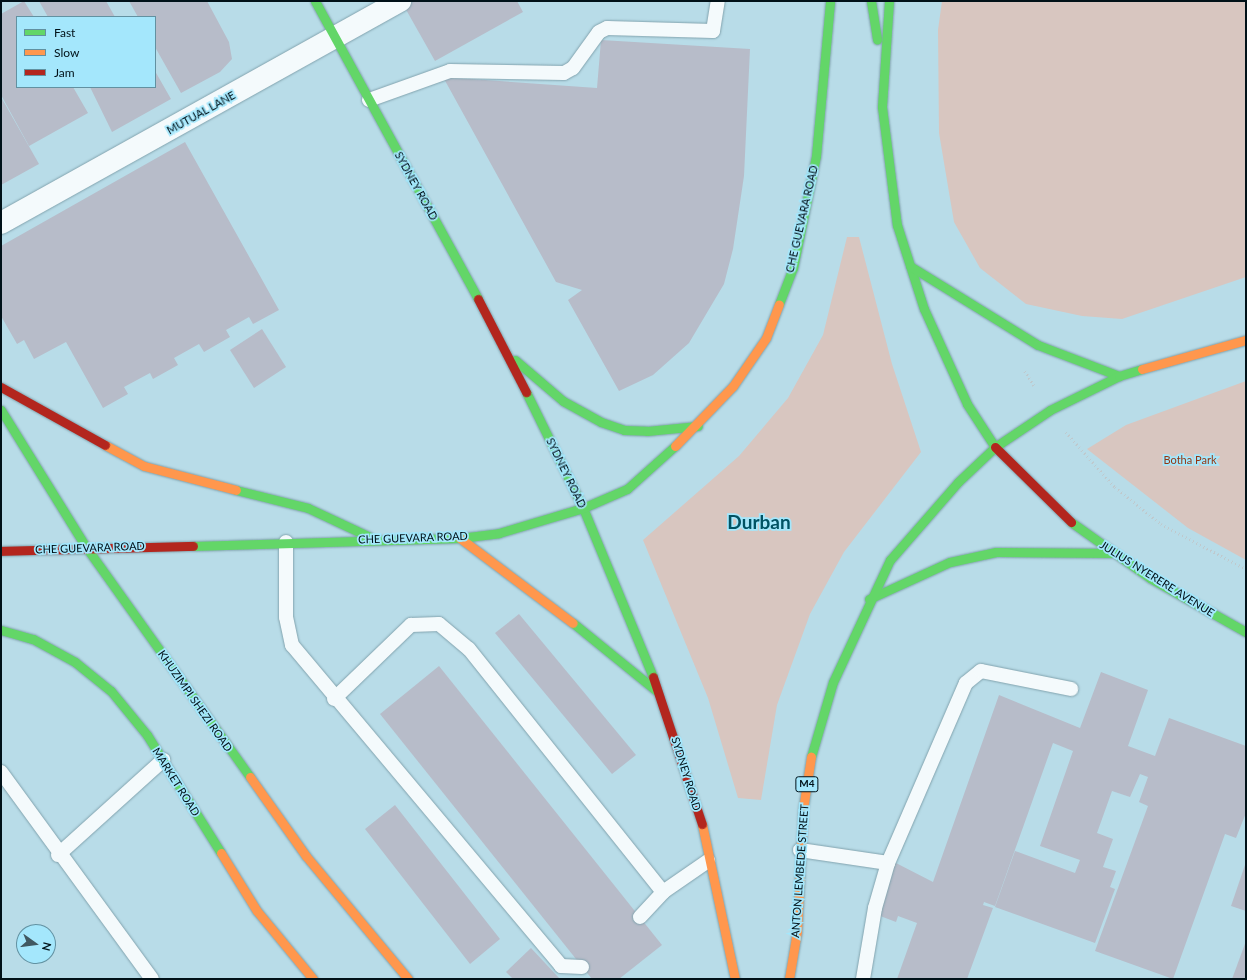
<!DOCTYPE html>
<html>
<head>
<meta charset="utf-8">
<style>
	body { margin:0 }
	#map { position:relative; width:1247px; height:980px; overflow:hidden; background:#b8dce8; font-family:Lato,sans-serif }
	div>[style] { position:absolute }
	.green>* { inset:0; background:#d8c6c0 }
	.building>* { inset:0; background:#b7bcc9 }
	.path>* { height:2.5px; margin-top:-1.25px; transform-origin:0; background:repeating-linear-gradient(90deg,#bfc9cd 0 1px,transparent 0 4px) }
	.roads { filter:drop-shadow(0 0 1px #82a3ae) drop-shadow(0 0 1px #82a3ae) }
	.lane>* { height:14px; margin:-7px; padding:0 7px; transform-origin:7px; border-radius:7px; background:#f4fafc }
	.street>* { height:22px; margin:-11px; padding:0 11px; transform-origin:11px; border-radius:11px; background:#f4fafc }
	.fast>* { height:9px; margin:-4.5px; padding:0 4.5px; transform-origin:4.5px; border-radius:4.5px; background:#63d668 }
	.slow>* { height:9px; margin:-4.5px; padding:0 4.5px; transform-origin:4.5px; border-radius:4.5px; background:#ff974d }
	.jam>* { height:9px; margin:-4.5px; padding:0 4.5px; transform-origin:4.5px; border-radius:4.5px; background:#b3261e }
	span { translate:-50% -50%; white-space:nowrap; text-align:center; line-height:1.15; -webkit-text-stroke:3.5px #a4e7fc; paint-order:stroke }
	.shield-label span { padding:1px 3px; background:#a4e7fc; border:1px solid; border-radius:3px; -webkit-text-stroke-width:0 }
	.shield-label { font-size:10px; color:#001118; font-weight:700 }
	.street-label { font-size:11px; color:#001118 }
	.park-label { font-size:11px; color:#943510 }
	.town-label { font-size:19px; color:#015263; font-weight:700 }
	.frame { position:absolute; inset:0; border:2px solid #001118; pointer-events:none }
	.legend { position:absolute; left:16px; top:16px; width:140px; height:72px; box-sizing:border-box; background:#a4e7fc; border:1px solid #6291a1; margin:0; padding:5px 7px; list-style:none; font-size:12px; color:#001118 }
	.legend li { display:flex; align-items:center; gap:8px; height:20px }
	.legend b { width:20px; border:1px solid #6291a1 }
	.north { position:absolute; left:16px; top:924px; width:40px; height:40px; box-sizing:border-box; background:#a4e7fc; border:1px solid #6291a1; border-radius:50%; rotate:104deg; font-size:11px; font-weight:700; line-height:16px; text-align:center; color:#001118 }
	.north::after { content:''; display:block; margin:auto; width:14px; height:18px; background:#405861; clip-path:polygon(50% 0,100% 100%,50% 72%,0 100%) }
</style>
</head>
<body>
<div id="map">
	<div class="green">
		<div style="clip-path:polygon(942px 1px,1246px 1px,1246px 277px,1122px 319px,1082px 316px,1026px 304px,980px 268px,954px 222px,939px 133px,938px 30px)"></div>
		<div style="clip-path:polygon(847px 237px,859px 237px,892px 364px,921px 452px,844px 552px,810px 614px,777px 705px,761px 800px,738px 798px,708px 698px,643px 540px,739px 456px,788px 398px,823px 335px)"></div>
		<div style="clip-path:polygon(1246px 381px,1246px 560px,1188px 528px,1087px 449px,1126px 425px)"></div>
	</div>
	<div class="building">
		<div style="clip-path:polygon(24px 1px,34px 17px,17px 17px,17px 87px,73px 87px,88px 113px,29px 146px,1px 95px,1px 14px)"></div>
		<div style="clip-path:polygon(39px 1px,106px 1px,115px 17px,48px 17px)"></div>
		<div style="clip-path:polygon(129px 1px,207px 1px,229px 42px,232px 59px,220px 72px,181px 93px,155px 47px,155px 17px,138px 17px)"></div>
		<div style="clip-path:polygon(414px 1px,517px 1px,523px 12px,435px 61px,404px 6px)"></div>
		<div style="clip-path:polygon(601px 40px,750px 49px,744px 176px,733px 249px,724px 284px,689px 343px,653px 375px,619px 391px,568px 300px,582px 290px,556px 282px,443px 77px,597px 88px)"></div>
		<div style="clip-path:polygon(155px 71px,171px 99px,112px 132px,90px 87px,155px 87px)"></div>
		<div style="clip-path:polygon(1px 97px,39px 164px,1px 185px)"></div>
		<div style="clip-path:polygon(185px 142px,279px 310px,253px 324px,249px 317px,226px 330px,230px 337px,204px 352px,199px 344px,174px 358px,178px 365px,153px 379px,150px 373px,124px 387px,128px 394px,103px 408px,66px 342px,34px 359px,24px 340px,17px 344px,1px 316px,1px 246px)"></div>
		<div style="clip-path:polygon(262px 329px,286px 367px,254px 388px,230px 350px)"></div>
		<div style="clip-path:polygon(519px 614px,636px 755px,612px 774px,495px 633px)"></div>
		<div style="clip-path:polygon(439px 666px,662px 945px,619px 979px,592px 979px,380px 714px)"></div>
		<div style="clip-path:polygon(1101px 672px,1148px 690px,1128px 746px,1155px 756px,1169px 718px,1246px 746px,1246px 813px,1236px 838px,1225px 834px,1173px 979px,1095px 951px,1148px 806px,1139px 802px,1148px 777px,1140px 774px,1130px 797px,1112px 791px,1097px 833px,1113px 839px,1103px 867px,1116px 871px,1110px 887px,1115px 889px,1095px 943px,995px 907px,1015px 851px,1075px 873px,1080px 860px,1040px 846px,1073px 751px,1053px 743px,995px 906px,984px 902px,983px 905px,993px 908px,967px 979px,897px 979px,917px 923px,898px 916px,896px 922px,875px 914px,894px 862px,933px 882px,999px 695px,1080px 728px)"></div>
		<div style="clip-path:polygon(395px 805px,500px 939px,470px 964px,365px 829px)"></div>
		<div style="clip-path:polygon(1246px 862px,1246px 911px,1231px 906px)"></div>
		<div style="clip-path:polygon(1246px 941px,1246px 979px,1232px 979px)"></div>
		<div style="clip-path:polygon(531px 948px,560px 979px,513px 979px,506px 972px)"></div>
	</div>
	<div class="path">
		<div style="left:1025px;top:371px;width:19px;rotate:58deg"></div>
		<div style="left:1066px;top:432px;width:74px;rotate:48.3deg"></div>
		<div style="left:1115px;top:487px;width:59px;rotate:38.8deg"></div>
		<div style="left:1161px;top:524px;width:96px;rotate:27.9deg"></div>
	</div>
	<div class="roads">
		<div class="lane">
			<div style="left:369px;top:100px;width:86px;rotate:-19.7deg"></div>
			<div style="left:450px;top:71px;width:114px;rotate:1deg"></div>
			<div style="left:564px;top:73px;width:10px;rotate:-29deg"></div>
			<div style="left:573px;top:68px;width:44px;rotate:-54.2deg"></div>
			<div style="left:599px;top:32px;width:9px;rotate:-27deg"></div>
			<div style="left:607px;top:28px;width:106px;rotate:1.6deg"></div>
			<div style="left:713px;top:31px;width:30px;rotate:-81deg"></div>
			<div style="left:286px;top:542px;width:75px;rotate:90deg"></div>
			<div style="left:286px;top:617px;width:29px;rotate:78deg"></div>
			<div style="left:292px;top:645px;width:419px;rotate:50deg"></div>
			<div style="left:561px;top:966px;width:21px;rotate:3deg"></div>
			<div style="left:334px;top:699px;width:107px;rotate:-43.9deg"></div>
			<div style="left:411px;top:625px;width:28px;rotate:-2deg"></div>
			<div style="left:439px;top:624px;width:39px;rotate:40deg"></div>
			<div style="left:469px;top:649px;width:311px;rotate:51.4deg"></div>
			<div style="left:1px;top:772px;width:256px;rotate:53.9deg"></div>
			<div style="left:800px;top:850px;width:89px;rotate:8.4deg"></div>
			<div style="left:58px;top:855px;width:142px;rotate:-42.1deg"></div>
			<div style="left:640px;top:917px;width:34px;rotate:-47deg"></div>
			<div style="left:663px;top:892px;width:55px;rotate:-34.6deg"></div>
			<div style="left:863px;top:979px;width:72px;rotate:-80.4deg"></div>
			<div style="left:875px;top:908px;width:47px;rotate:-73.9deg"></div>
			<div style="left:888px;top:863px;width:196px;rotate:-66.6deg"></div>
			<div style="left:966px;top:683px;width:19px;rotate:-39deg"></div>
			<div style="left:981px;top:671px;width:92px;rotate:11.3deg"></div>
		</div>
		<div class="street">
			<div style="left:1px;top:223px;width:457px;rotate:-29.1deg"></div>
		</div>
		<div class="fast">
			<div style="left:315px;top:1px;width:340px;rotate:61.3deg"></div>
			<div style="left:871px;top:1px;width:39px;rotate:81deg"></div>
			<div style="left:889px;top:1px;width:106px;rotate:93.8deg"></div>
			<div style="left:882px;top:107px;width:119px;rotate:82.8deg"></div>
			<div style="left:897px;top:225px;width:88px;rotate:72.2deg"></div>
			<div style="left:924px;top:309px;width:104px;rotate:65.6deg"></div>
			<div style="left:967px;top:404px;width:51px;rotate:56.9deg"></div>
			<div style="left:910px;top:266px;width:150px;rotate:31.7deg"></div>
			<div style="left:1038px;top:345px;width:87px;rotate:20.9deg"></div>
			<div style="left:779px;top:304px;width:39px;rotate:-69deg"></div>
			<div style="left:793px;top:268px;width:114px;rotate:-78.4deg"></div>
			<div style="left:816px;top:156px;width:156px;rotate:-84.8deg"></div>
			<div style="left:515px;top:360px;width:63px;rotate:40.5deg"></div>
			<div style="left:563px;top:401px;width:43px;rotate:28.9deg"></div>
			<div style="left:601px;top:422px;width:24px;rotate:19deg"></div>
			<div style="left:624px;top:430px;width:23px;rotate:2deg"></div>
			<div style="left:647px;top:431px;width:51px;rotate:-5.6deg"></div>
			<div style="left:526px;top:392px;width:129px;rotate:63.8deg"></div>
			<div style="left:583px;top:508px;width:183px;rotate:67.5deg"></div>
			<div style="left:1px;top:410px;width:161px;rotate:58.2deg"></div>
			<div style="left:86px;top:547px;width:282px;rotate:54.5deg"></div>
			<div style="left:236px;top:490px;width:74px;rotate:14deg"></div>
			<div style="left:308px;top:508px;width:68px;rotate:25.1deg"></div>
			<div style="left:1071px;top:522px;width:97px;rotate:35.3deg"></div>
			<div style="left:1150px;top:578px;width:110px;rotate:29.4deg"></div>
			<div style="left:193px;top:546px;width:267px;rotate:-1.7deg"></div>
			<div style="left:460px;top:538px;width:39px;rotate:-7deg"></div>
			<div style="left:499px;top:533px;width:88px;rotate:-16.6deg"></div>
			<div style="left:583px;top:508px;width:48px;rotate:-23.4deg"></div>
			<div style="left:627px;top:489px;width:64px;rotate:-41.9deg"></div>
			<div style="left:869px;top:599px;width:89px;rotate:-24.6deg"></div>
			<div style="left:950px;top:562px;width:47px;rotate:-12.3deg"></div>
			<div style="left:996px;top:552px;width:117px;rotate:0.5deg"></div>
			<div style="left:573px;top:623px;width:109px;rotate:39.1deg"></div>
			<div style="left:1px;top:630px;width:33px;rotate:16deg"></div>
			<div style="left:33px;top:639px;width:48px;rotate:28.7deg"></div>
			<div style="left:75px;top:662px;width:46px;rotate:38.9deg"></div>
			<div style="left:111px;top:691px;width:57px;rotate:50.7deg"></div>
			<div style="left:147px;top:735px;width:139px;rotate:57.9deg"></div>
			<div style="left:811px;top:757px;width:78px;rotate:-73.7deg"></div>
			<div style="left:833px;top:682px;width:135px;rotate:-65deg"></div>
			<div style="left:890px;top:560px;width:103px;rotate:-48.9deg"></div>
			<div style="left:958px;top:482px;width:51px;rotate:-43.4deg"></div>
			<div style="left:995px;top:447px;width:66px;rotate:-33.9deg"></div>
			<div style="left:1050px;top:410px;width:77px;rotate:-26.2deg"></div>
			<div style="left:1119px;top:376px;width:24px;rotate:-17deg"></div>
		</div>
		<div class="slow">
			<div style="left:1142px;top:369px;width:108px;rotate:-15.6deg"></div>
			<div style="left:105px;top:445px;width:44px;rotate:28.3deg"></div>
			<div style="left:144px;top:466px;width:95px;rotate:14.6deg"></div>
			<div style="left:675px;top:446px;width:83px;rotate:-46deg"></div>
			<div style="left:733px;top:386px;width:58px;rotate:-55.5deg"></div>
			<div style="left:766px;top:338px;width:36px;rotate:-69deg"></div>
			<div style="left:460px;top:538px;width:141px;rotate:37deg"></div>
			<div style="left:250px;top:777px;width:97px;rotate:54.7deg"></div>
			<div style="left:306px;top:856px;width:160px;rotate:50.3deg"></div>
			<div style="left:702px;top:824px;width:158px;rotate:78deg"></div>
			<div style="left:221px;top:853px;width:68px;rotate:58.2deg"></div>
			<div style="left:257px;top:911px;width:88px;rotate:50.5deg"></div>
			<div style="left:789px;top:979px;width:49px;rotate:-80.5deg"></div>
			<div style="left:797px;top:931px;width:122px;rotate:-87.2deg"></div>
			<div style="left:803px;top:809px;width:53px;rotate:-81.3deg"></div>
		</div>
		<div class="jam">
			<div style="left:478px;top:299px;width:105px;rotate:62.7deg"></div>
			<div style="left:1px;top:387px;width:119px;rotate:29.1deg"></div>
			<div style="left:995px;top:447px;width:107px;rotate:44.6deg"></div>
			<div style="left:1px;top:551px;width:192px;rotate:-1.5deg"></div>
			<div style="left:653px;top:677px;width:155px;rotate:71.6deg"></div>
		</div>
	</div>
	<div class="shield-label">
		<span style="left:807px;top:784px">M4</span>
	</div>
	<div class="street-label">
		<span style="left:201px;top:113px;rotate:-29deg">MUTUAL LANE</span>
		<span style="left:416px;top:186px;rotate:61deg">SYDNEY ROAD</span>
		<span style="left:802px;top:219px;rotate:-77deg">CHE GUEVARA ROAD</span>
		<span style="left:566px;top:473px;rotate:64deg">SYDNEY ROAD</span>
		<span style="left:413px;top:538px;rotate:-2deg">CHE GUEVARA ROAD</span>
		<span style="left:90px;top:548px;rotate:-2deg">CHE GUEVARA ROAD</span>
		<span style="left:1157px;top:579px;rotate:32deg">JULIUS NYERERE AVENUE</span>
		<span style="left:195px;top:701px;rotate:55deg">KHUZIMPI SHEZI ROAD</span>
		<span style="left:686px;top:774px;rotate:73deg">SYDNEY ROAD</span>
		<span style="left:176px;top:782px;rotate:58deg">MARKET ROAD</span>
		<span style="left:800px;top:871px;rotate:-86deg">ANTON LEMBEDE STREET</span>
	</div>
	<div class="park-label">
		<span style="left:1190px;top:460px">Botha Park</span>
	</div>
	<div class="town-label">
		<span style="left:759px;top:522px">Durban</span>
	</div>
	<div class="frame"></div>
	<ul class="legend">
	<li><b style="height:5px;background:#63d668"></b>Fast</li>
	<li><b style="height:5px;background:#ff974d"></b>Slow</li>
	<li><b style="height:5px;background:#b3261e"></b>Jam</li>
	</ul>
	<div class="north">N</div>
</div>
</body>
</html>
